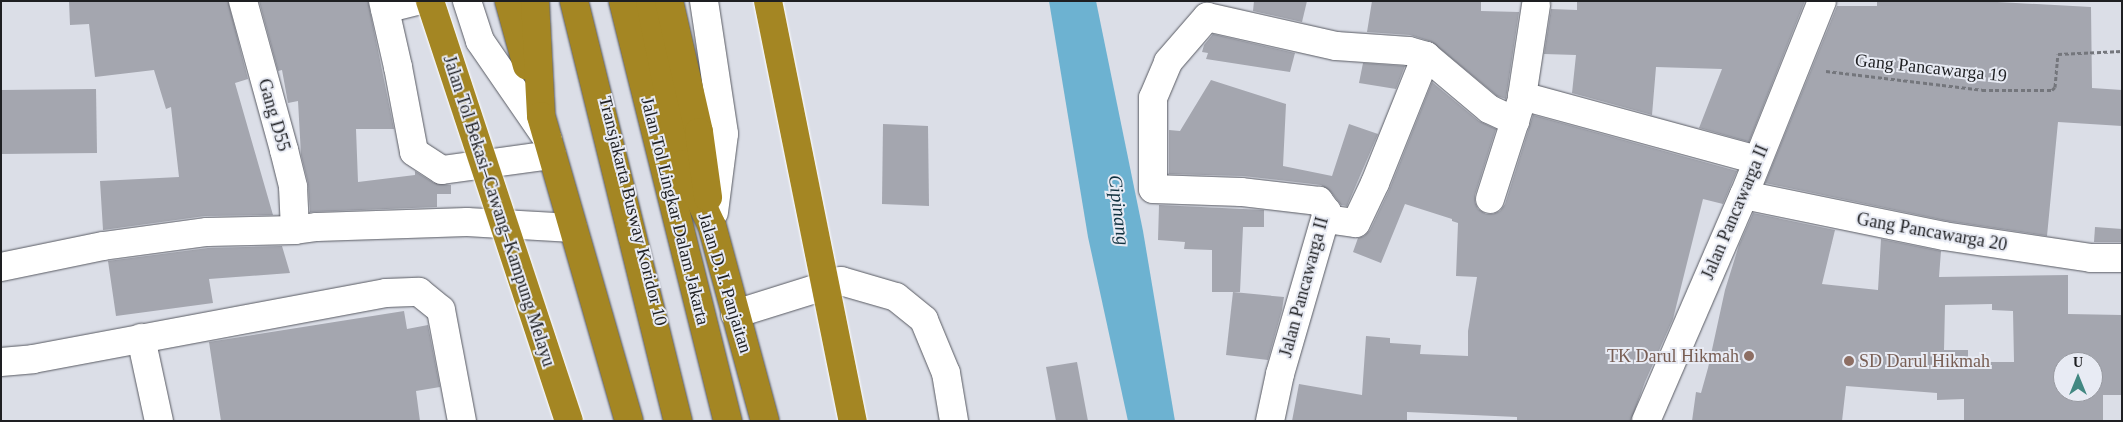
<!DOCTYPE html>
<html>
<head>
<meta charset="utf-8">
<style>
	body { margin:0 }
	#map { position:relative; width:2123px; height:422px; overflow:hidden; background:#dbdee7; font-family:Georgia,serif }
	div>[style] { position:absolute }
	.water>* { inset:0; background:#6db2d1 }
	.building>* { inset:0; background:#a4a6af }
	.path>* { height:3px; margin-top:-1.5px; transform-origin:0; background:repeating-linear-gradient(90deg,#74767c 0 4px,transparent 0 6.5px) }
	.roads { filter:drop-shadow(0 0 1px #585a62) drop-shadow(0 0 1px #585a62) }
	.minor>* { height:28px; margin:-14px; padding:0 14px; transform-origin:14px; border-radius:14px; background:#fff }
	.highway>* { height:28px; margin:-14px; padding:0 14px; transform-origin:14px; border-radius:14px; background:#a48623 }
	.bridges { filter:drop-shadow(0 0 1px #fff) drop-shadow(0 0 1px #fff) }
	.highway-bridge>* { height:28px; margin:-14px; padding:0 14px; transform-origin:14px; border-radius:14px; background:#a48623 }
	.dots>* { width:14px; height:14px; translate:-50% -50%; box-sizing:border-box; border:2px solid #e8ebf4; border-radius:50% }
	span { translate:-50% -50%; white-space:nowrap; text-align:center; line-height:1.15; -webkit-text-stroke:4px #e8ebf4; paint-order:stroke }
	.street-label { font-size:18px; color:#1e1f22 }
	.education-label { font-size:18px; color:#785e54 }
	.right { translate:-100% -50%; text-align:right }
	.left { translate:0 -50%; text-align:left }
	.water-label { font-size:19px; color:#10313f; font-style:italic }
	.frame { position:absolute; inset:0; border:2px solid #1e1f22; pointer-events:none }
	.north { position:absolute; left:2053px; top:352px; width:50px; height:50px; box-sizing:border-box; background:#e8ebf4; border:1px solid #9799a0; border-radius:50%; rotate:0deg; font-size:14px; font-weight:700; line-height:20px; text-align:center; color:#1e1f22 }
	.north::after { content:''; display:block; margin:auto; width:18px; height:22px; background:#428882; clip-path:polygon(50% 0,100% 100%,50% 72%,0 100%) }
</style>
</head>
<body>
<div id="map">
	<div class="water">
		<div style="clip-path:polygon(1049px 1px,1096px 1px,1143px 231px,1175px 421px,1128px 421px,1088px 237px)"></div>
	</div>
	<div class="building">
		<div style="clip-path:polygon(69px 1px,228px 1px,248px 79px,235px 83px,273px 215px,205px 216px,103px 230px,100px 181px,179px 177px,171px 107px,166px 109px,154px 70px,95px 77px,89px 24px,70px 25px)"></div>
		<div style="clip-path:polygon(259px 1px,368px 1px,394px 129px,356px 129px,358px 182px,415px 175px,415px 171px,434px 183px,451px 185px,451px 194px,437px 194px,437px 207px,310px 212px,308px 183px,301px 155px,298px 101px,288px 103px,282px 70px,278px 71px)"></div>
		<div style="clip-path:polygon(1254px 1px,1307px 1px,1302px 22px,1253px 11px)"></div>
		<div style="clip-path:polygon(1372px 1px,1481px 1px,1481px 11px,1519px 12px,1506px 99px,1497px 96px,1432px 42px,1410px 35px,1367px 32px)"></div>
		<div style="clip-path:polygon(1577px 1px,1805px 1px,1749px 142px,1699px 128px,1722px 69px,1656px 67px,1652px 115px,1572px 93px,1576px 55px,1544px 54px,1551px 9px,1577px 10px)"></div>
		<div style="clip-path:polygon(1877px 1px,1979px 1px,2091px 7px,2092px 88px,2122px 90px,2122px 126px,2058px 122px,2047px 236px,1947px 221px,1765px 183px,1837px 6px,1877px 6px)"></div>
		<div style="clip-path:polygon(1213px 34px,1295px 53px,1290px 72px,1206px 59px,1208px 53px,1202px 52px,1204px 45px)"></div>
		<div style="clip-path:polygon(1363px 63px,1405px 66px,1396px 89px,1359px 83px)"></div>
		<div style="clip-path:polygon(1211px 80px,1286px 104px,1283px 166px,1332px 176px,1349px 124px,1378px 134px,1347px 206px,1341px 205px,1331px 192px,1321px 185px,1243px 176px,1169px 174px,1169px 130px,1180px 131px)"></div>
		<div style="clip-path:polygon(1432px 82px,1479px 121px,1496px 129px,1475px 195px,1475px 202px,1478px 209px,1486px 214px,1493px 214px,1500px 211px,1505px 204px,1533px 115px,1737px 171px,1723px 204px,1703px 199px,1673px 319px,1645px 382px,1631px 421px,1517px 421px,1517px 417px,1407px 412px,1407px 420px,1292px 421px,1299px 384px,1362px 395px,1366px 336px,1390px 338px,1390px 343px,1421px 345px,1420px 354px,1468px 356px,1468px 331px,1477px 277px,1456px 276px,1458px 223px,1452px 221px,1452px 219px,1405px 204px,1381px 263px,1353px 252px,1358px 238px,1364px 236px,1370px 230px,1389px 190px)"></div>
		<div style="clip-path:polygon(96px 89px,97px 153px,1px 154px,1px 90px)"></div>
		<div style="clip-path:polygon(883px 124px,928px 126px,929px 206px,882px 204px)"></div>
		<div style="clip-path:polygon(1159px 205px,1264px 210px,1264px 227px,1243px 227px,1240px 292px,1212px 292px,1212px 250px,1184px 249px,1185px 242px,1158px 240px)"></div>
		<div style="clip-path:polygon(evenodd,1753px 213px,1835px 230px,1822px 284px,1878px 290px,1881px 239px,1941px 251px,1939px 277px,2068px 275px,2068px 314px,2122px 315px,2122px 395px,2103px 395px,2103px 421px,1964px 421px,1964px 399px,1937px 400px,1937px 393px,1846px 386px,1842px 421px,1692px 421px,1696px 392px,1701px 393px,1708px 368px,1725px 290px,1739px 245px,1753px 213px,1992px 304px,1992px 310px,2013px 311px,2014px 362px,1968px 362px,1968px 350px,1944px 350px,1945px 305px,1992px 304px,1753px 213px,2063px 362px,2093px 362px,2093px 392px,2063px 392px,2063px 362px)"></div>
		<div style="clip-path:polygon(2095px 227px,2122px 229px,2122px 242px,2094px 242px)"></div>
		<div style="clip-path:polygon(282px 246px,290px 273px,209px 279px,213px 303px,116px 316px,108px 261px,208px 248px)"></div>
		<div style="clip-path:polygon(1233px 292px,1284px 297px,1282px 310px,1268px 360px,1226px 355px)"></div>
		<div style="clip-path:polygon(404px 311px,407px 329px,428px 325px,440px 387px,416px 391px,420px 421px,221px 421px,209px 342px)"></div>
		<div style="clip-path:polygon(1077px 362px,1088px 421px,1056px 421px,1046px 367px)"></div>
	</div>
	<div class="path">
		<div style="left:1826px;top:71px;width:157px;rotate:6.9deg"></div>
		<div style="left:1982px;top:90px;width:70px"></div>
		<div style="left:2052px;top:90px;width:4px;rotate:-45deg"></div>
		<div style="left:2055px;top:87px;width:33px;rotate:-85deg"></div>
		<div style="left:2058px;top:54px;width:64px;rotate:-2.7deg"></div>
	</div>
	<div class="roads">
		<div class="minor">
			<div style="left:243px;top:1px;width:155px;rotate:74.6deg"></div>
			<div style="left:284px;top:150px;width:38px;rotate:76deg"></div>
			<div style="left:293px;top:187px;width:43px;rotate:87.3deg"></div>
			<div style="left:383px;top:1px;width:68px;rotate:77.2deg"></div>
			<div style="left:398px;top:67px;width:86px;rotate:79.3deg"></div>
			<div style="left:414px;top:152px;width:33px;rotate:33deg"></div>
			<div style="left:442px;top:170px;width:111px;rotate:-7.8deg"></div>
			<div style="left:467px;top:1px;width:42px;rotate:72deg"></div>
			<div style="left:480px;top:41px;width:120px;rotate:55.5deg"></div>
			<div style="left:704px;top:1px;width:134px;rotate:81.4deg"></div>
			<div style="left:724px;top:134px;width:79px;rotate:97.3deg"></div>
			<div style="left:1536px;top:5px;width:92px;rotate:98.7deg"></div>
			<div style="left:1522px;top:96px;width:244px;rotate:15.2deg"></div>
			<div style="left:385px;top:9px;width:33px;rotate:-14deg"></div>
			<div style="left:1744px;top:195px;width:204px;rotate:11.6deg"></div>
			<div style="left:1944px;top:236px;width:149px;rotate:8.5deg"></div>
			<div style="left:2091px;top:258px;width:31px"></div>
			<div style="left:1490px;top:199px;width:99px;rotate:-72.3deg"></div>
			<div style="left:1326px;top:219px;width:30px;rotate:8deg"></div>
			<div style="left:1356px;top:223px;width:44px;rotate:-64.6deg"></div>
			<div style="left:1375px;top:183px;width:137px;rotate:-68.1deg"></div>
			<div style="left:1px;top:267px;width:104px;rotate:-11.6deg"></div>
			<div style="left:103px;top:246px;width:105px;rotate:-7.7deg"></div>
			<div style="left:207px;top:232px;width:88px;rotate:-1.3deg"></div>
			<div style="left:295px;top:230px;width:22px;rotate:-8deg"></div>
			<div style="left:317px;top:227px;width:150px;rotate:-1.9deg"></div>
			<div style="left:467px;top:222px;width:106px;rotate:3.2deg"></div>
			<div style="left:735px;top:314px;width:111px;rotate:-17.3deg"></div>
			<div style="left:841px;top:281px;width:57px;rotate:16.2deg"></div>
			<div style="left:896px;top:297px;width:36px;rotate:39deg"></div>
			<div style="left:924px;top:320px;width:57px;rotate:67.5deg"></div>
			<div style="left:946px;top:373px;width:49px;rotate:80.5deg"></div>
			<div style="left:141px;top:338px;width:85px;rotate:77.8deg"></div>
			<div style="left:1px;top:362px;width:32px;rotate:-5deg"></div>
			<div style="left:33px;top:359px;width:359px;rotate:-10.6deg"></div>
			<div style="left:386px;top:293px;width:33px;rotate:-2deg"></div>
			<div style="left:419px;top:292px;width:28px;rotate:39deg"></div>
			<div style="left:441px;top:310px;width:113px;rotate:79.3deg"></div>
			<div style="left:1270px;top:421px;width:48px;rotate:-78deg"></div>
			<div style="left:1280px;top:374px;width:169px;rotate:-73.8deg"></div>
			<div style="left:1327px;top:212px;width:14px;rotate:-126deg"></div>
			<div style="left:1319px;top:201px;width:79px;rotate:-173.4deg"></div>
			<div style="left:1241px;top:192px;width:88px;rotate:-178deg"></div>
			<div style="left:1153px;top:189px;width:91px;rotate:-90deg"></div>
			<div style="left:1153px;top:98px;width:39px;rotate:-67deg"></div>
			<div style="left:1168px;top:62px;width:60px;rotate:-49.1deg"></div>
			<div style="left:1207px;top:17px;width:132px;rotate:12.7deg"></div>
			<div style="left:1336px;top:46px;width:73px;rotate:3.9deg"></div>
			<div style="left:1409px;top:51px;width:18px;rotate:16deg"></div>
			<div style="left:1426px;top:56px;width:82px;rotate:40.1deg"></div>
			<div style="left:1489px;top:109px;width:29px;rotate:25deg"></div>
			<div style="left:1646px;top:421px;width:246px;rotate:-66.6deg"></div>
			<div style="left:1744px;top:195px;width:209px;rotate:-68.1deg"></div>
		</div>
		<div class="highway">
			<div style="left:509px;top:1px;width:67px;rotate:74.5deg"></div>
			<div style="left:535px;top:1px;width:115px;rotate:87deg"></div>
			<div style="left:541px;top:116px;width:317px;rotate:73.9deg"></div>
			<div style="left:574px;top:1px;width:433px;rotate:76.1deg"></div>
			<div style="left:623px;top:1px;width:433px;rotate:76deg"></div>
			<div style="left:650px;top:1px;width:166px;rotate:78.6deg"></div>
			<div style="left:683px;top:164px;width:68px;rotate:64.9deg"></div>
			<div style="left:712px;top:226px;width:202px;rotate:74.8deg"></div>
			<div style="left:669px;top:1px;width:134px;rotate:77.1deg"></div>
			<div style="left:699px;top:132px;width:66px;rotate:82.1deg"></div>
		</div>
	</div>
	<div class="bridges">
		<div class="highway-bridge">
			<div style="left:430px;top:1px;width:442px;rotate:71.7deg"></div>
			<div style="left:768px;top:1px;width:429px;rotate:78.6deg"></div>
		</div>
	</div>
	<div class="dots">
		<div style="left:1749px;top:356px;background:#8d6e63"></div>
		<div style="left:1849px;top:361px;background:#8d6e63"></div>
	</div>
	<div class="street-label">
		<span style="left:1931px;top:68px;rotate:6deg">Gang Pancawarga 19</span>
		<span style="left:274px;top:115px;rotate:74deg">Gang D55</span>
		<span style="left:499px;top:211px;rotate:72deg">Jalan Tol Bekasi–Cawang–Kampung Melayu</span>
		<span style="left:633px;top:211px;rotate:76deg">Transjakarta Busway Koridor 10</span>
		<span style="left:675px;top:211px;rotate:76deg">Jalan Tol Lingkar Dalam Jakarta</span>
		<span style="left:1735px;top:212px;rotate:-67deg">Jalan Pancawarga II</span>
		<span style="left:1932px;top:232px;rotate:10deg">Gang Pancawarga 20</span>
		<span style="left:725px;top:283px;rotate:73deg">Jalan D. I. Panjaitan</span>
		<span style="left:1304px;top:287px;rotate:-75deg">Jalan Pancawarga II</span>
	</div>
	<div class="education-label">
		<span class="right" style="left:1739px;top:356px">TK Darul Hikmah</span>
		<span class="left" style="left:1859px;top:361px">SD Darul Hikmah</span>
	</div>
	<div class="water-label">
		<span style="left:1119px;top:210px;rotate:83deg">Cipinang</span>
	</div>
	<div class="frame"></div>
	<div class="north">U</div>
</div>
</body>
</html>
